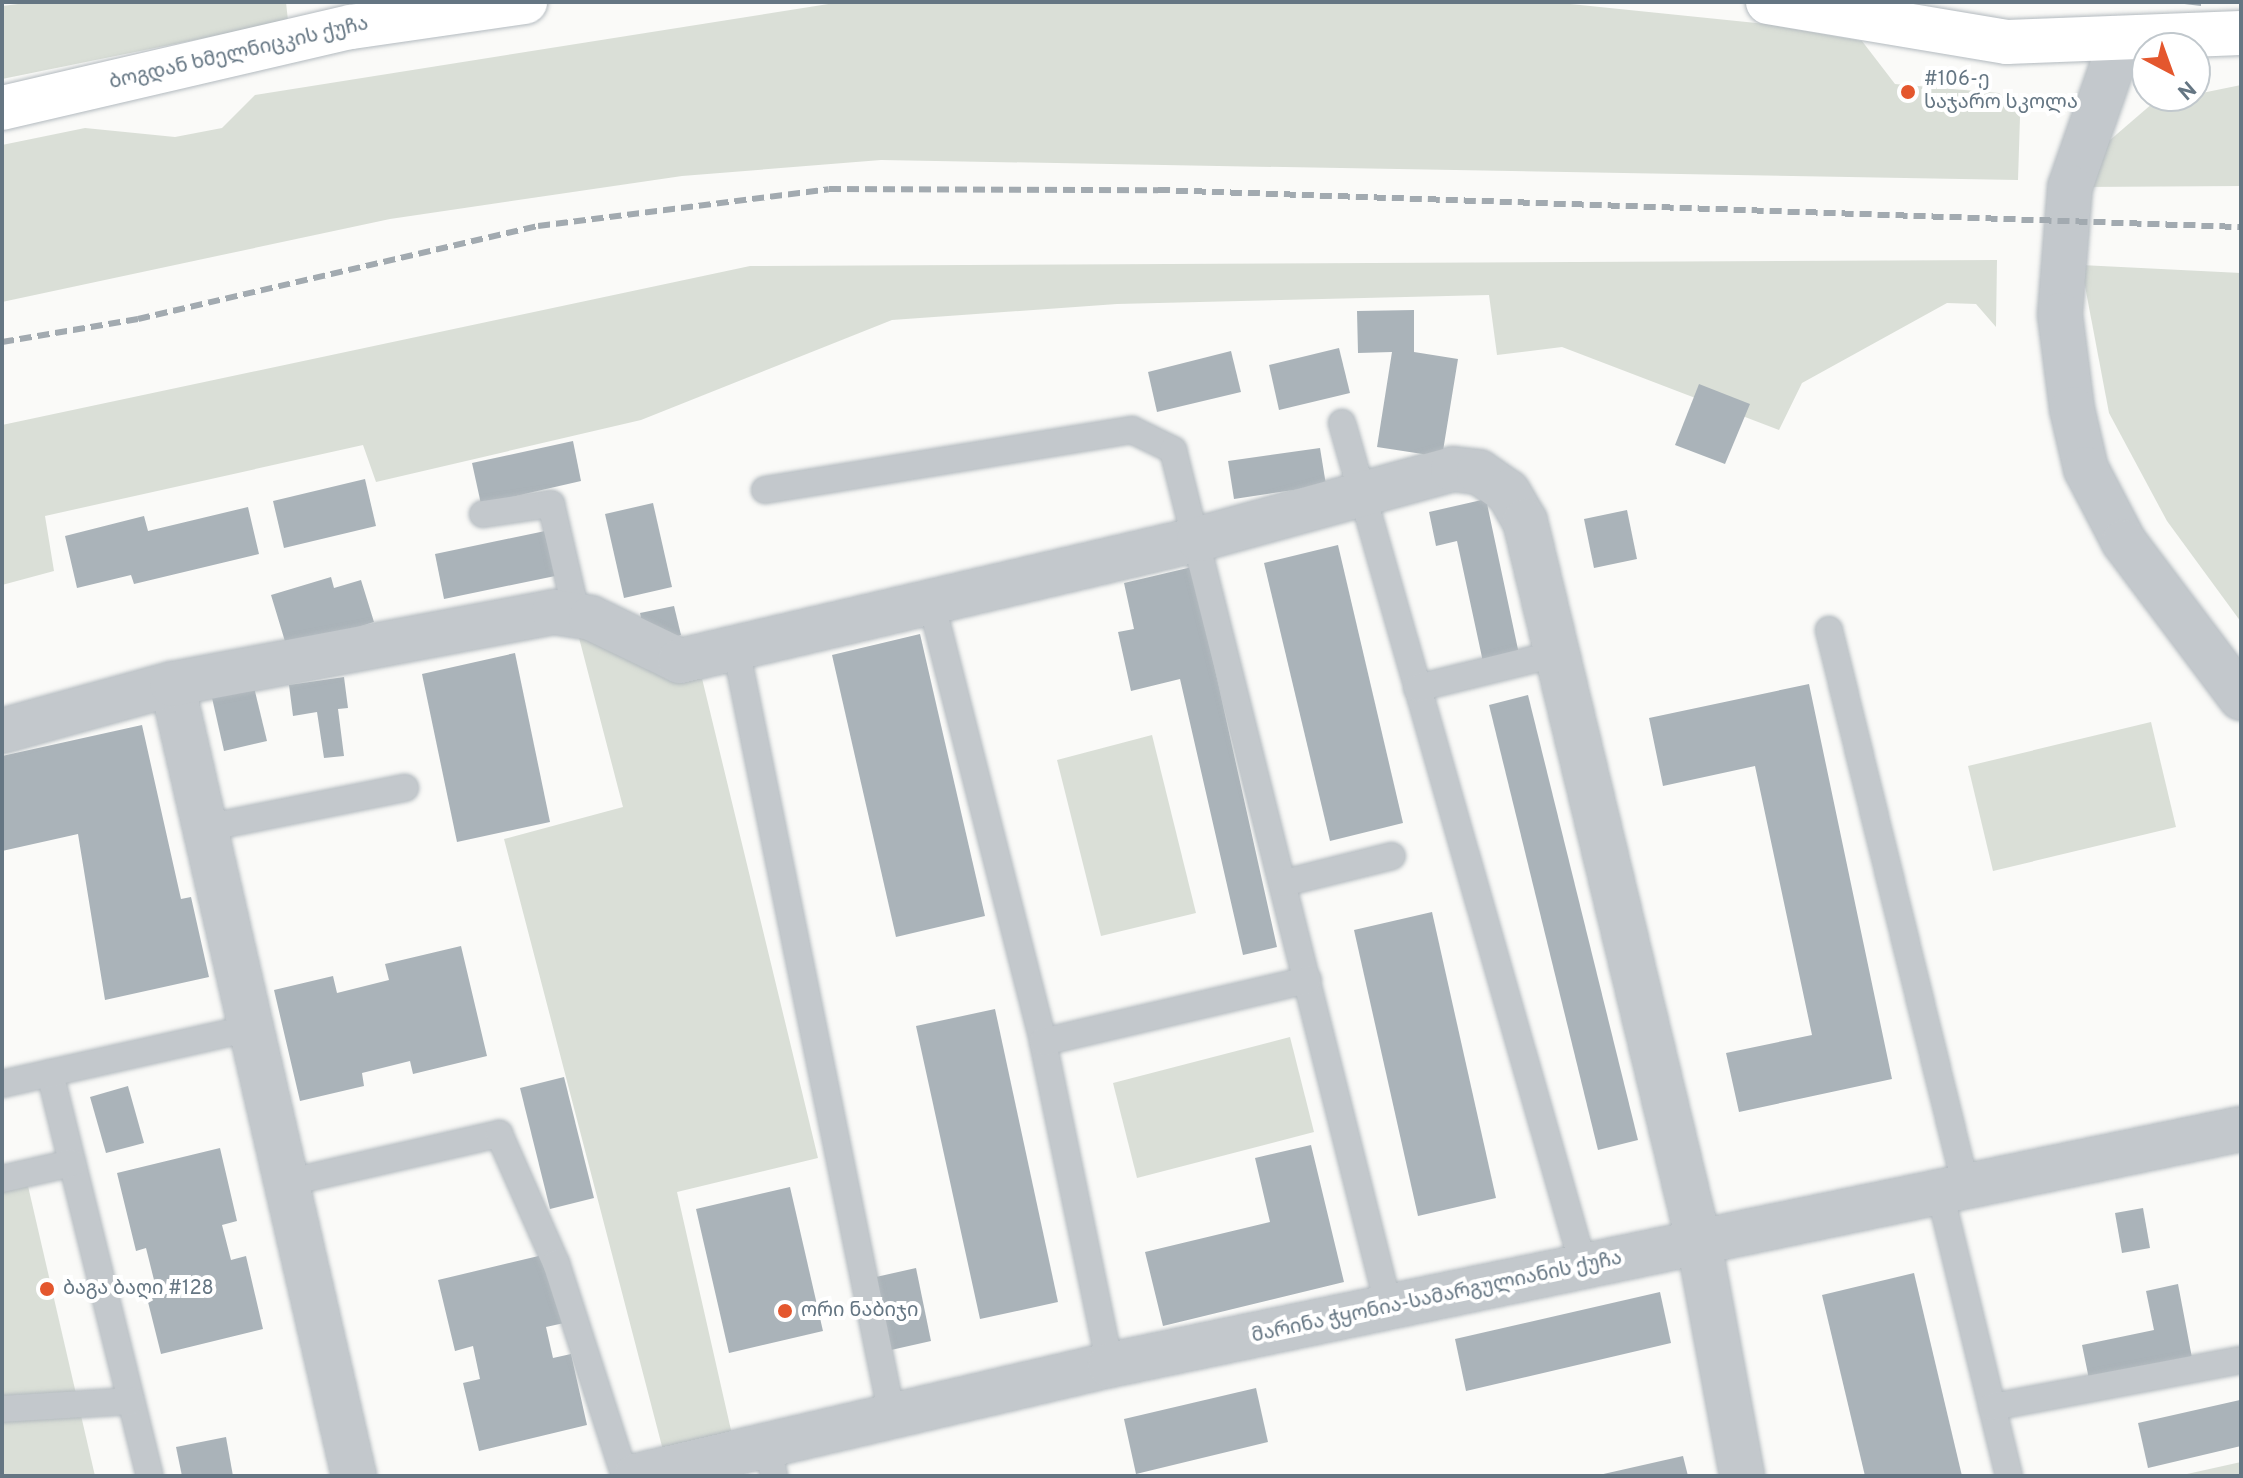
<!DOCTYPE html>
<html>
<head>
<meta charset="utf-8">
<style>
	body { margin:0 }
	#map { position:relative; width:2243px; height:1478px; overflow:hidden; background:#fafaf8; font-family:Overpass,"Noto Sans Georgian",sans-serif }
	div>[style] { position:absolute }
	.green>* { inset:0; background:#dadfd7 }
	.building>* { inset:0; background:#aab3b9 }
	.roads { filter:drop-shadow(0 0 2px #b3babf) drop-shadow(0 0 2px #b3babf) }
	.service>* { height:26px; margin:-13px; padding:0 13px; transform-origin:13px; border-radius:13px; background:#c3c8cc }
	.minor>* { height:44px; margin:-22px; padding:0 22px; transform-origin:22px; border-radius:22px; background:#c3c8cc }
	.tertiary>* { height:44px; margin:-22px; padding:0 22px; transform-origin:22px; border-radius:22px; background:#c3c8cc }
	.secondary>* { height:44px; margin:-22px; padding:0 22px; transform-origin:22px; border-radius:22px; background:#fff }
	.rail>* { height:6px; margin-top:-3px; transform-origin:0; background:repeating-linear-gradient(90deg,#a2aab0 0 12px,transparent 0 18px) }
	.dots>* { width:22px; height:22px; translate:-50% -50%; box-sizing:border-box; border:4px solid #fff; border-radius:50% }
	span { translate:-50% -50%; white-space:nowrap; text-align:center; line-height:1.15; -webkit-text-stroke:8px #fff; paint-order:stroke }
	.street-label { font-size:20px; color:#657683 }
	.poi-label { font-size:20px; color:#657683 }
	.left { translate:0 -50%; text-align:left }
	.frame { position:absolute; inset:0; border:4px solid #657683; pointer-events:none }
	.north { position:absolute; left:2131px; top:32px; width:80px; height:80px; box-sizing:border-box; background:#fff; border:2px solid #c1c8cd; border-radius:50%; rotate:139deg; font-size:22px; font-weight:700; line-height:32px; text-align:center; color:#657683 }
	.north::after { content:''; display:block; margin:auto; width:28px; height:36px; background:#e4572e; clip-path:polygon(50% 0,100% 100%,50% 72%,0 100%) }
</style>
</head>
<body>
<div id="map">
	<div class="green">
		<div style="clip-path:polygon(34px 2px,286px 2px,288px 21px,2px 79px,2px 6px)"></div>
		<div style="clip-path:polygon(841px 2px,1551px 2px,1766px 24px,1862px 41px,1895px 84px,1999px 93px,2020px 117px,2018px 180px,881px 160px,682px 176px,390px 219px,2px 302px,2px 145px,85px 128px,175px 137px,222px 128px,255px 95px)"></div>
		<div style="clip-path:polygon(2241px 85px,2241px 186px,2083px 187px,2088px 159px,2153px 103px)"></div>
		<div style="clip-path:polygon(1997px 260px,1996px 327px,1976px 304px,1947px 303px,1802px 383px,1779px 430px,1562px 347px,1497px 355px,1489px 295px,1117px 304px,892px 320px,641px 420px,376px 482px,363px 445px,45px 516px,54px 571px,2px 585px,2px 425px,750px 266px)"></div>
		<div style="clip-path:polygon(2081px 265px,2241px 273px,2241px 622px,2167px 521px,2109px 413px)"></div>
		<div style="clip-path:polygon(577px 630px,699px 666px,818px 1158px,677px 1192px,733px 1439px,665px 1458px,504px 839px,623px 807px)"></div>
		<div style="clip-path:polygon(2151px 722px,2176px 827px,1993px 871px,1968px 766px)"></div>
		<div style="clip-path:polygon(1152px 735px,1196px 913px,1101px 936px,1057px 760px)"></div>
		<div style="clip-path:polygon(1290px 1037px,1314px 1132px,1137px 1178px,1113px 1083px)"></div>
		<div style="clip-path:polygon(28px 1186px,95px 1476px,2px 1476px,2px 1192px)"></div>
		<div style="clip-path:polygon(2241px 1462px,2241px 1476px,2178px 1476px)"></div>
	</div>
	<div class="building">
		<div style="clip-path:polygon(2168px 2px,2201px 2px,2201px 6px)"></div>
		<div style="clip-path:polygon(1414px 310px,1414px 352px,1458px 359px,1442px 457px,1377px 447px,1392px 352px,1358px 353px,1357px 311px)"></div>
		<div style="clip-path:polygon(1339px 348px,1350px 393px,1279px 410px,1269px 365px)"></div>
		<div style="clip-path:polygon(1231px 351px,1241px 392px,1157px 412px,1148px 372px)"></div>
		<div style="clip-path:polygon(1699px 384px,1750px 404px,1725px 464px,1675px 445px)"></div>
		<div style="clip-path:polygon(573px 441px,581px 481px,481px 504px,472px 463px)"></div>
		<div style="clip-path:polygon(1320px 448px,1326px 485px,1234px 499px,1228px 461px)"></div>
		<div style="clip-path:polygon(365px 479px,376px 526px,284px 548px,273px 501px)"></div>
		<div style="clip-path:polygon(1486px 499px,1519px 654px,1483px 662px,1457px 541px,1436px 546px,1429px 512px)"></div>
		<div style="clip-path:polygon(653px 503px,672px 587px,624px 598px,605px 514px)"></div>
		<div style="clip-path:polygon(248px 507px,259px 554px,134px 584px,131px 575px,77px 588px,65px 536px,144px 516px,148px 531px)"></div>
		<div style="clip-path:polygon(1627px 510px,1637px 559px,1594px 568px,1584px 519px)"></div>
		<div style="clip-path:polygon(550px 530px,560px 575px,444px 599px,435px 554px)"></div>
		<div style="clip-path:polygon(1338px 545px,1403px 823px,1330px 841px,1264px 563px)"></div>
		<div style="clip-path:polygon(1192px 567px,1277px 947px,1243px 955px,1180px 679px,1131px 691px,1118px 632px,1134px 629px,1124px 583px)"></div>
		<div style="clip-path:polygon(331px 577px,334px 588px,361px 580px,374px 622px,287px 648px,271px 595px)"></div>
		<div style="clip-path:polygon(674px 606px,681px 635px,647px 643px,640px 613px)"></div>
		<div style="clip-path:polygon(920px 634px,985px 916px,896px 937px,832px 655px)"></div>
		<div style="clip-path:polygon(515px 653px,550px 822px,457px 842px,422px 674px)"></div>
		<div style="clip-path:polygon(344px 677px,348px 708px,338px 709px,344px 756px,324px 758px,317px 712px,293px 716px,289px 685px)"></div>
		<div style="clip-path:polygon(252px 679px,267px 741px,224px 751px,210px 689px)"></div>
		<div style="clip-path:polygon(1809px 684px,1892px 1079px,1739px 1112px,1726px 1053px,1812px 1035px,1755px 766px,1663px 786px,1649px 718px)"></div>
		<div style="clip-path:polygon(1528px 695px,1638px 1140px,1598px 1150px,1489px 705px)"></div>
		<div style="clip-path:polygon(142px 725px,181px 899px,191px 897px,209px 977px,105px 1000px,78px 834px,2px 851px,2px 756px)"></div>
		<div style="clip-path:polygon(1432px 912px,1496px 1198px,1418px 1216px,1354px 930px)"></div>
		<div style="clip-path:polygon(461px 946px,487px 1056px,413px 1074px,410px 1061px,362px 1073px,364px 1086px,300px 1101px,274px 990px,333px 976px,337px 993px,389px 980px,385px 964px)"></div>
		<div style="clip-path:polygon(995px 1009px,1058px 1302px,980px 1319px,916px 1026px)"></div>
		<div style="clip-path:polygon(564px 1077px,594px 1198px,550px 1209px,520px 1088px)"></div>
		<div style="clip-path:polygon(128px 1086px,144px 1143px,106px 1153px,90px 1097px)"></div>
		<div style="clip-path:polygon(1311px 1145px,1344px 1282px,1163px 1326px,1145px 1252px,1270px 1222px,1255px 1158px)"></div>
		<div style="clip-path:polygon(220px 1148px,237px 1221px,222px 1225px,231px 1260px,246px 1256px,263px 1329px,161px 1354px,144px 1286px,155px 1284px,146px 1248px,136px 1251px,117px 1173px)"></div>
		<div style="clip-path:polygon(790px 1187px,823px 1331px,729px 1353px,696px 1209px)"></div>
		<div style="clip-path:polygon(2143px 1208px,2150px 1248px,2122px 1253px,2115px 1213px)"></div>
		<div style="clip-path:polygon(547px 1254px,564px 1323px,546px 1327px,553px 1358px,571px 1354px,587px 1425px,479px 1451px,463px 1383px,480px 1379px,473px 1346px,455px 1351px,438px 1280px)"></div>
		<div style="clip-path:polygon(916px 1268px,931px 1341px,891px 1350px,876px 1277px)"></div>
		<div style="clip-path:polygon(1914px 1273px,1962px 1476px,1865px 1476px,1822px 1295px)"></div>
		<div style="clip-path:polygon(2178px 1284px,2193px 1363px,2090px 1384px,2082px 1345px,2154px 1330px,2146px 1291px)"></div>
		<div style="clip-path:polygon(1660px 1292px,1671px 1343px,1466px 1391px,1455px 1339px)"></div>
		<div style="clip-path:polygon(1256px 1388px,1268px 1442px,1136px 1474px,1124px 1419px)"></div>
		<div style="clip-path:polygon(2240px 1400px,2241px 1446px,2148px 1468px,2138px 1423px)"></div>
		<div style="clip-path:polygon(226px 1437px,233px 1476px,182px 1476px,176px 1447px)"></div>
		<div style="clip-path:polygon(1683px 1456px,1688px 1476px,1599px 1476px,1599px 1475px)"></div>
	</div>
	<div class="roads">
		<div class="service">
			<div style="left:1342px;top:423px;width:879px;rotate:74.02deg"></div>
			<div style="left:765px;top:490px;width:372px;rotate:-9.3deg"></div>
			<div style="left:1132px;top:430px;width:46px;rotate:26deg"></div>
			<div style="left:1173px;top:450px;width:885px;rotate:75.87deg"></div>
			<div style="left:483px;top:514px;width:69px;rotate:-8.4deg"></div>
			<div style="left:551px;top:504px;width:115px;rotate:76.9deg"></div>
			<div style="left:931px;top:601px;width:455px;rotate:75.7deg"></div>
			<div style="left:1043px;top:1042px;width:330px;rotate:78.3deg"></div>
			<div style="left:1829px;top:630px;width:574px;rotate:76.18deg"></div>
			<div style="left:736px;top:649px;width:783px;rotate:78.5deg"></div>
			<div style="left:1417px;top:688px;width:146px;rotate:-13.8deg"></div>
			<div style="left:206px;top:828px;width:203px;rotate:-11.4deg"></div>
			<div style="left:1284px;top:883px;width:111px;rotate:-14deg"></div>
			<div style="left:1043px;top:1042px;width:272px;rotate:-13.2deg"></div>
			<div style="left:50px;top:1073px;width:415px;rotate:76.1deg"></div>
			<div style="left:2px;top:1084px;width:255px;rotate:-12.7deg"></div>
			<div style="left:2px;top:1179px;width:72px;rotate:-12.9deg"></div>
			<div style="left:286px;top:1183px;width:219px;rotate:-13deg"></div>
			<div style="left:499px;top:1134px;width:141px;rotate:66.2deg"></div>
			<div style="left:556px;top:1263px;width:224px;rotate:72.1deg"></div>
			<div style="left:1940px;top:1193px;width:291px;rotate:76.3deg"></div>
			<div style="left:1992px;top:1407px;width:253px;rotate:-10.7deg"></div>
			<div style="left:2px;top:1409px;width:129px;rotate:-3.5deg"></div>
			<div style="left:767px;top:1445px;width:32px;rotate:77deg"></div>
		</div>
		<div class="minor">
			<div style="left:172px;top:684px;width:813px;rotate:77.06deg"></div>
			<div style="left:2px;top:731px;width:176px;rotate:-15.5deg"></div>
			<div style="left:172px;top:684px;width:389px;rotate:-10.7deg"></div>
			<div style="left:554px;top:612px;width:37px;rotate:9deg"></div>
			<div style="left:591px;top:618px;width:99px;rotate:25.8deg"></div>
			<div style="left:680px;top:661px;width:533px;rotate:-13.23deg"></div>
			<div style="left:1199px;top:539px;width:263px;rotate:-15.4deg"></div>
			<div style="left:1453px;top:469px;width:26px;rotate:7deg"></div>
			<div style="left:1479px;top:472px;width:35px;rotate:35deg"></div>
			<div style="left:1508px;top:492px;width:34px;rotate:60deg"></div>
			<div style="left:1525px;top:521px;width:743px;rotate:76.45deg"></div>
			<div style="left:1699px;top:1243px;width:237px;rotate:79.5deg"></div>
			<div style="left:636px;top:1476px;width:487px;rotate:-13.2deg"></div>
			<div style="left:1110px;top:1365px;width:1155px;rotate:-11.79deg"></div>
		</div>
		<div class="tertiary">
			<div style="left:2122px;top:38px;width:158px;rotate:109.2deg"></div>
			<div style="left:2070px;top:187px;width:128px;rotate:94.5deg"></div>
			<div style="left:2060px;top:315px;width:95px;rotate:82.7deg"></div>
			<div style="left:2072px;top:409px;width:62px;rotate:76.9deg"></div>
			<div style="left:2086px;top:469px;width:82px;rotate:62.5deg"></div>
			<div style="left:2124px;top:542px;width:195px;rotate:53.1deg"></div>
		</div>
		<div class="secondary">
			<div style="left:1768px;top:2px;width:242px;rotate:9.5deg"></div>
			<div style="left:2007px;top:42px;width:234px;rotate:-2.2deg"></div>
			<div style="left:2px;top:108px;width:358px;rotate:-13.1deg"></div>
			<div style="left:351px;top:27px;width:176px;rotate:-8.2deg"></div>
		</div>
	</div>
	<div class="rail">
		<div style="left:2px;top:342px;width:138px;rotate:-9.6deg"></div>
		<div style="left:138px;top:319px;width:411px;rotate:-13.1deg"></div>
		<div style="left:538px;top:226px;width:293px;rotate:-7.2deg"></div>
		<div style="left:829px;top:189px;width:329px;rotate:0.2deg"></div>
		<div style="left:1158px;top:190px;width:1084px;rotate:1.96deg"></div>
	</div>
	<div class="dots">
		<div style="left:1908px;top:92px;background:#e4572e"></div>
		<div style="left:47px;top:1289px;background:#e4572e"></div>
		<div style="left:785px;top:1311px;background:#e4572e"></div>
	</div>
	<div class="street-label">
		<span style="left:239px;top:54px;rotate:-13deg">ბოგდან ხმელნიცკის ქუჩა</span>
		<span style="left:1437px;top:1298px;rotate:-12deg">მარინა ჭყონია-სამარგულიანის ქუჩა</span>
	</div>
	<div class="poi-label">
		<span class="left" style="left:1924px;top:92px">#106-ე<br>საჯარო სკოლა</span>
		<span class="left" style="left:63px;top:1289px">ბაგა ბაღი #128</span>
		<span class="left" style="left:801px;top:1311px">ორი ნაბიჯი</span>
	</div>
	<div class="frame"></div>
	<div class="north">N</div>
</div>
</body>
</html>
